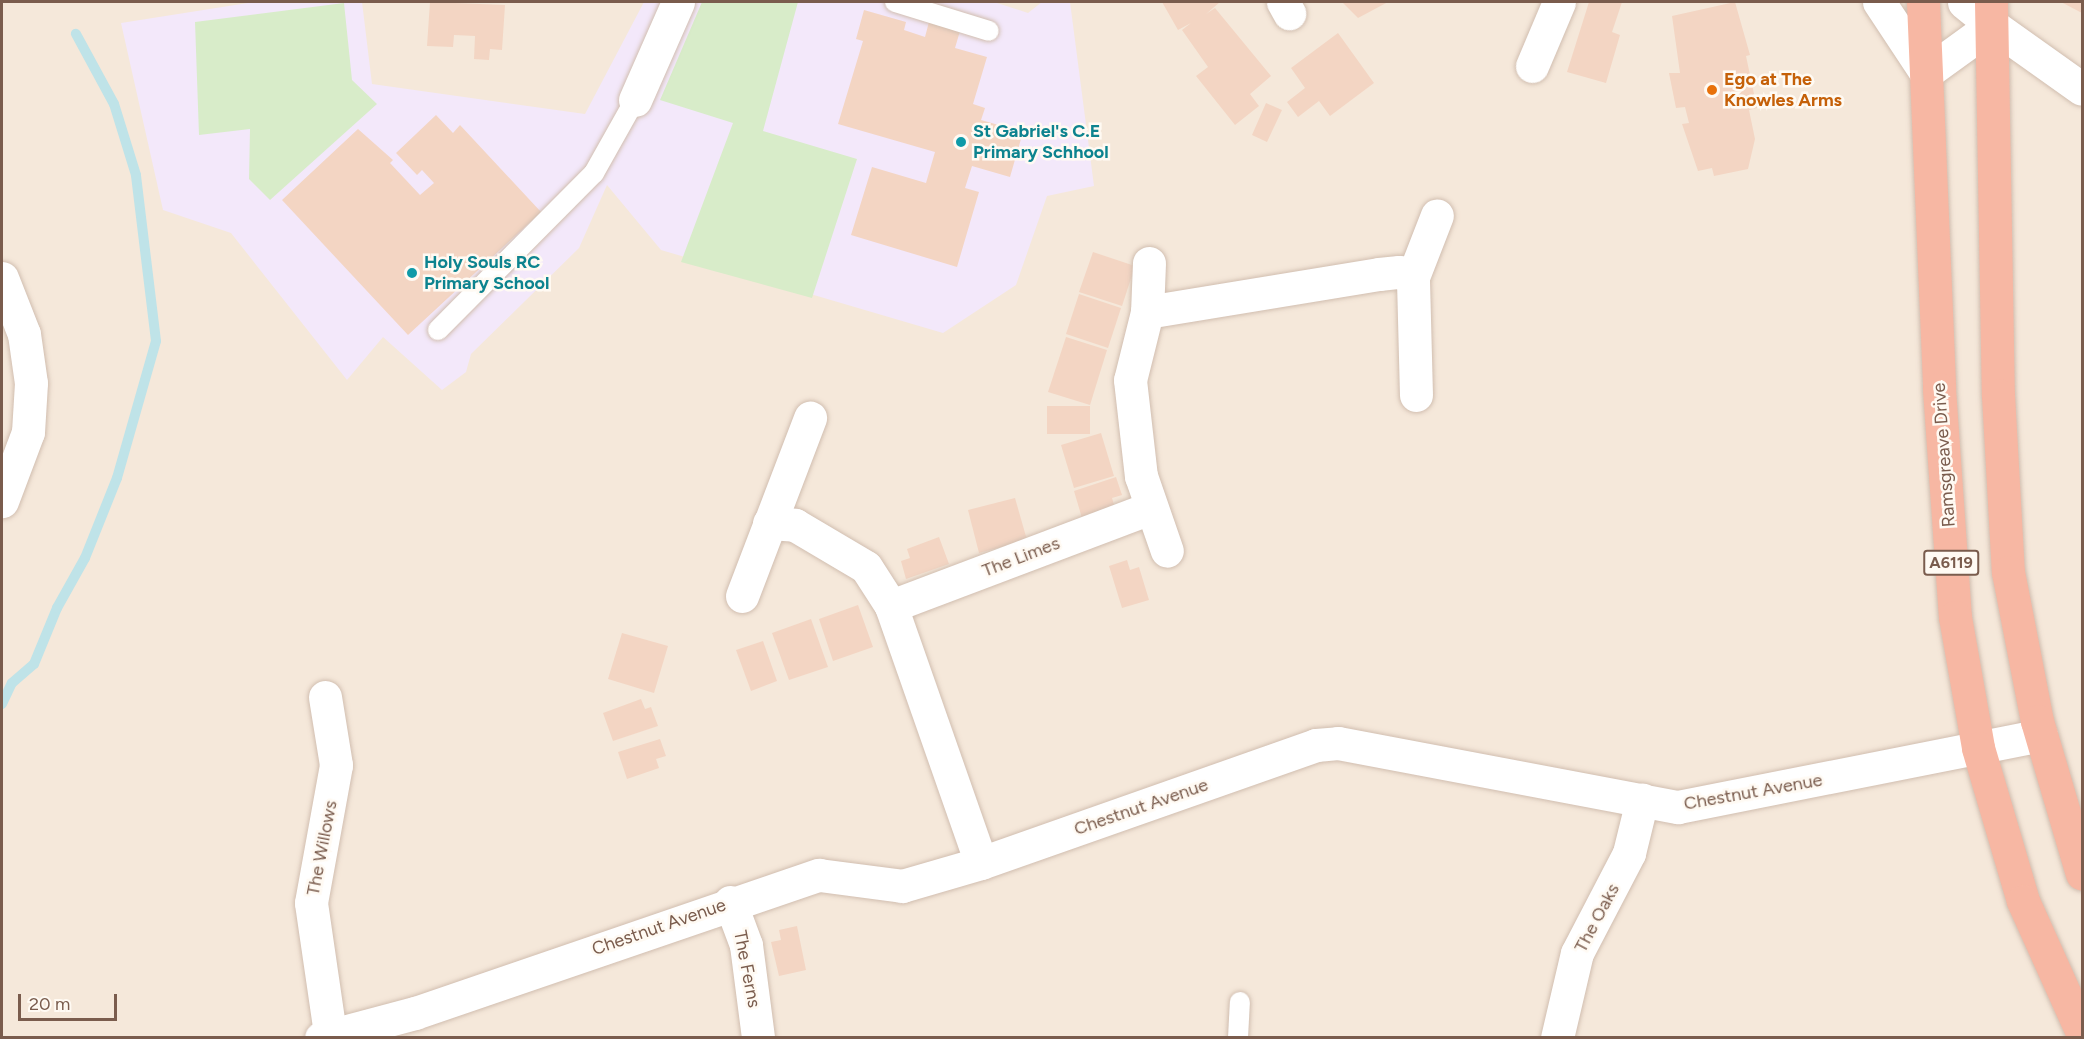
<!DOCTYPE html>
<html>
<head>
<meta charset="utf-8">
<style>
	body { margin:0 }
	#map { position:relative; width:2084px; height:1039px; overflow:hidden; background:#fdf6ec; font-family:Figtree,sans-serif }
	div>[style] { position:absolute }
	.residential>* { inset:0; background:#f5e8da }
	.education>* { inset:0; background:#f3e8fa }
	.green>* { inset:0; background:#d8ecc9 }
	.stream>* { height:10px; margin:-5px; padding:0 5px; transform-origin:5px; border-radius:5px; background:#bfe3e8 }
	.building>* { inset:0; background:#f3d5c3 }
	.roads { filter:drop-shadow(0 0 2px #d1beb0) drop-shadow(0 0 2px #d1beb0) }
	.lane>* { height:20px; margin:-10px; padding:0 10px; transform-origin:10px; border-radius:10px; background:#fff }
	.street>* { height:33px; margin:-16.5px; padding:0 16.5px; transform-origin:16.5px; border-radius:16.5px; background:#fff }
	.secondary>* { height:33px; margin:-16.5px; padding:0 16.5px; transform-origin:16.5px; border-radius:16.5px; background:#fff }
	.highway>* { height:33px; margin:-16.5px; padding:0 16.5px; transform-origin:16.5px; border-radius:16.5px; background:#f7b7a3 }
	.dots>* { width:16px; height:16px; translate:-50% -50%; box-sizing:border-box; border:3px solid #fffaf3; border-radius:50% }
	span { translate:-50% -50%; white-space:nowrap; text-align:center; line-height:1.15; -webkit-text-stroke:5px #fffaf3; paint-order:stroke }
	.shield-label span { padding:2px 4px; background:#fffaf3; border:2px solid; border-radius:4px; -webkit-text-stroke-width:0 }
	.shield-label { font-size:16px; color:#7a5c4d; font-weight:700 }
	.food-label { font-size:18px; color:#c56008; font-weight:700 }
	.left { translate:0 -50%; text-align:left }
	.culture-label { font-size:18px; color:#0d838f; font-weight:700 }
	.street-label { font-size:18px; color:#7a5c4d }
	.frame { position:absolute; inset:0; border:3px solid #7a5c4d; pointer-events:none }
	.scale { position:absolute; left:18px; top:994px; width:99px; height:27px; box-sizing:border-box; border:3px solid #7a5c4d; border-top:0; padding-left:8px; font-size:18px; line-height:21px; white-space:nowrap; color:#7a5c4d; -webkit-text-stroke:4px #fffaf3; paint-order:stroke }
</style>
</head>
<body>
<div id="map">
	<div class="residential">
		<div style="clip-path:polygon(2px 2px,2082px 2px,2082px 1037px,2px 1038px)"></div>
	</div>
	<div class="education">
		<div style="clip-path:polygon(254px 2px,362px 2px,372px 84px,585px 114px,644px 2px,994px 2px,1028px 13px,1042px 2px,1070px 2px,1094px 186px,1047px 196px,1016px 285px,943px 333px,661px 250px,607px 185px,579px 248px,471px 354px,466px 372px,442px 390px,383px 337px,347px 380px,231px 233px,163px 210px,121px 23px)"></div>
	</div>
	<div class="green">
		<div style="clip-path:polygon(702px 2px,798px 2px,763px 131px,857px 159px,812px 298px,681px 262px,733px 123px,660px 100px)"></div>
		<div style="clip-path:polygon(344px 3px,352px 80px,377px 104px,270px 200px,249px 179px,250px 129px,199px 135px,195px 22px)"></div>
	</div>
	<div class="stream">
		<div style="left:2px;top:704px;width:23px;rotate:-65deg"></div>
		<div style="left:12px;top:683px;width:29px;rotate:-41deg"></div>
		<div style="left:34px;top:664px;width:61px;rotate:-67.7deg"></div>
		<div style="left:57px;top:608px;width:57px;rotate:-60.8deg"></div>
		<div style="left:85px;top:558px;width:86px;rotate:-68.2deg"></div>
		<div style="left:117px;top:478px;width:142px;rotate:-74.1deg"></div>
		<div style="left:156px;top:341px;width:167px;rotate:-96.9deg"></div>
		<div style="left:136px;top:175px;width:74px;rotate:-107.2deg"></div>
		<div style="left:114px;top:104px;width:80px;rotate:-118.5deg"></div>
	</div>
	<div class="building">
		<div style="clip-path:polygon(430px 2px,505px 5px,502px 50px,490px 49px,489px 60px,474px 59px,475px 36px,454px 35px,453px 47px,427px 46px)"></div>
		<div style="clip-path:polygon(1162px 2px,1220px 2px,1206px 14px,1215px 8px,1271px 76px,1250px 94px,1259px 106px,1235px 125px,1196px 76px,1208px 67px,1182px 30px,1191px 23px,1178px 30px)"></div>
		<div style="clip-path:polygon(1342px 2px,1388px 2px,1358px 18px)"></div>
		<div style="clip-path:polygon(1589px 2px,1622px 2px,1612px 32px,1620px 35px,1606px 83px,1567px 72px)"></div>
		<div style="clip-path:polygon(1735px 2px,1750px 55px,1746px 56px,1757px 108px,1749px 110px,1755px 139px,1748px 169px,1714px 176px,1712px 168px,1698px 171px,1682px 124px,1689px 123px,1685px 107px,1676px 108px,1669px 73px,1680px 73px,1672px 16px)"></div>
		<div style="clip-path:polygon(2061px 2px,2082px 2px,2082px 13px)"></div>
		<div style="clip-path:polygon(864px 10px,906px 22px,904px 30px,925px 37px,929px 22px,960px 31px,955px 48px,987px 57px,973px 104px,985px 108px,981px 120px,1023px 132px,1010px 177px,972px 166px,965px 188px,979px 192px,957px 267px,851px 235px,872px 167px,926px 183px,935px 152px,838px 124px,863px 41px,856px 39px)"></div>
		<div style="clip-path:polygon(1338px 33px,1374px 83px,1330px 116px,1319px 101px,1298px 117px,1287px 102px,1305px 88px,1291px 68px)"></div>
		<div style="clip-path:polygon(1266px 103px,1282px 110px,1267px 142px,1252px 135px)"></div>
		<div style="clip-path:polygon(436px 115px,453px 133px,460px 125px,541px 212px,408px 335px,282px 200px,358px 129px,393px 160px,390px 163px,420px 195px,434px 183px,422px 170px,417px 175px,396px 153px)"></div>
		<div style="clip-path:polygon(1093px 252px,1135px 266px,1122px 306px,1079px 292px)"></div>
		<div style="clip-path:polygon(1079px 294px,1121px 308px,1108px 348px,1066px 334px)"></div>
		<div style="clip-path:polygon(1066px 337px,1107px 350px,1090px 405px,1048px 392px)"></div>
		<div style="clip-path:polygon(1047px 406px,1090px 406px,1090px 434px,1047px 434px)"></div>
		<div style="clip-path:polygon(1101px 433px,1114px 476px,1074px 488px,1061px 445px)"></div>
		<div style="clip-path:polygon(1116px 477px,1122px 495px,1112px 498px,1115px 508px,1082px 518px,1074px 491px)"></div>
		<div style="clip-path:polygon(1015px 498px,1027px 540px,979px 553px,968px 510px)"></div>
		<div style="clip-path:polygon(939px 537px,949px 564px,906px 579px,901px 561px,910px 558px,907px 549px)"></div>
		<div style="clip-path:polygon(1127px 560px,1130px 570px,1139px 567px,1149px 600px,1122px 608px,1109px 566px)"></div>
		<div style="clip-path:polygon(858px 605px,873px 647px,833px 661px,819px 619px)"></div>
		<div style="clip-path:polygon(811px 619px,828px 667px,789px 680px,772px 633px)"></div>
		<div style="clip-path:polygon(622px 633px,668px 646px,654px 693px,608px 679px)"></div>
		<div style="clip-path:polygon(763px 641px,777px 681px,751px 691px,736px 650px)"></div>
		<div style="clip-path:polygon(641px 699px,645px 709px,651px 707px,658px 726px,613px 741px,603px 713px)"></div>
		<div style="clip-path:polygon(660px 739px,666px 756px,656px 759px,659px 768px,627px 779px,618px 752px)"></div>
		<div style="clip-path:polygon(797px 926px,806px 970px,779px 976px,771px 942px,781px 940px,779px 930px)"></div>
	</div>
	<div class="roads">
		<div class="lane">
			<div style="left:895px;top:2px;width:98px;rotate:17.1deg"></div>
			<div style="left:438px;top:330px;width:221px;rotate:-45.2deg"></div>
			<div style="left:594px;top:173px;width:84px;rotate:-60.7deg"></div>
			<div style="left:1238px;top:1038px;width:36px;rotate:-87deg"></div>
		</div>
		<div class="street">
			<div style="left:1283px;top:2px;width:13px;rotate:61deg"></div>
			<div style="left:1992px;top:25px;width:110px;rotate:35.4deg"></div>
			<div style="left:1532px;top:66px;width:69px;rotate:-67.1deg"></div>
			<div style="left:635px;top:100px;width:107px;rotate:-66.3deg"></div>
			<div style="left:1149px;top:263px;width:49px;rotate:92.3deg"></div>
			<div style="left:1147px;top:312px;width:70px;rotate:104deg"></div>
			<div style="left:1130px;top:380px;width:97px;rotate:83.5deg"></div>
			<div style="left:1141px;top:476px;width:79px;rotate:70.9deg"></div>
			<div style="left:2px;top:278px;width:60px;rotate:68.6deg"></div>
			<div style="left:24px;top:334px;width:49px;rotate:81.9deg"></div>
			<div style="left:31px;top:383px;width:49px;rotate:93.5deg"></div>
			<div style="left:28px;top:432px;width:74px;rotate:110.6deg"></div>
			<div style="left:1147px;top:312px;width:235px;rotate:-9.3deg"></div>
			<div style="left:1379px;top:274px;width:20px;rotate:-6deg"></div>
			<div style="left:1399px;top:272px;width:15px;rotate:20deg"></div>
			<div style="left:1416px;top:395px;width:118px;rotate:-91.5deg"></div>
			<div style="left:1413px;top:277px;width:66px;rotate:-68.8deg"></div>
			<div style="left:769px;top:523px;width:26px;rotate:4deg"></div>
			<div style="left:795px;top:525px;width:82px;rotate:30.6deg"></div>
			<div style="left:866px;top:567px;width:46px;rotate:57.3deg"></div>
			<div style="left:891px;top:606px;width:272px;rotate:70.7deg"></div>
			<div style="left:742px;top:596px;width:191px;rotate:-69.1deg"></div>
			<div style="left:891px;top:606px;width:278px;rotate:-20.7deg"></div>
			<div style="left:325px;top:697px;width:69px;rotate:80.8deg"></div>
			<div style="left:336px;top:765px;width:140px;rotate:100.3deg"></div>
			<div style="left:311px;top:903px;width:132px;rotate:81.7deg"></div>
			<div style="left:730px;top:902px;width:46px;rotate:69.6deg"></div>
			<div style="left:746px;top:945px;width:94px;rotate:82.6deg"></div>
			<div style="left:321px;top:1038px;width:97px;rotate:-14.9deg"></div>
			<div style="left:415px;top:1013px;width:427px;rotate:-18.9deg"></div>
			<div style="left:819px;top:875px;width:84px;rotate:7.5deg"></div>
			<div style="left:902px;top:886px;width:82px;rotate:-16.2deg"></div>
			<div style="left:981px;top:863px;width:355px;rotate:-19.4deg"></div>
			<div style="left:1316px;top:745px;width:22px;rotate:-5deg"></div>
			<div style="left:1338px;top:743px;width:346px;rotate:10.7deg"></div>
			<div style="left:1678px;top:807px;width:370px;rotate:-11.2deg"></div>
			<div style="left:1557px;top:1038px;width:87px;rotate:-76.8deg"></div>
			<div style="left:1577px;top:953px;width:113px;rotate:-62.5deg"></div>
			<div style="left:1629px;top:853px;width:55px;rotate:-76.2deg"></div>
		</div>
		<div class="secondary">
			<div style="left:1879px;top:2px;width:85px;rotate:56.5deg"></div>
			<div style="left:1926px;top:73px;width:82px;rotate:-36deg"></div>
			<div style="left:1992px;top:25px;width:36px;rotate:-141deg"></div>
		</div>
		<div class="highway">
			<div style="left:1923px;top:2px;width:387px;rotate:87.6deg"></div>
			<div style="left:1939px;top:389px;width:229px;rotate:86deg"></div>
			<div style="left:1955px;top:617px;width:133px;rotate:80deg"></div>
			<div style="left:1978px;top:748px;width:159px;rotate:73.6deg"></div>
			<div style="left:2023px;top:901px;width:144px;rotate:65.8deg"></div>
			<div style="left:1991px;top:2px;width:393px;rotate:89deg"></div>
			<div style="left:1998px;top:395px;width:177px;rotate:86.8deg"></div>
			<div style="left:2008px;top:572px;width:152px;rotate:79deg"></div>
			<div style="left:2037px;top:721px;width:159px;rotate:73.6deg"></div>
		</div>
	</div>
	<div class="dots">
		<div style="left:1712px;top:90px;background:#e8710a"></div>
		<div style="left:961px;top:142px;background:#0f9aa8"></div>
		<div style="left:412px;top:273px;background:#0f9aa8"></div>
	</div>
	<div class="shield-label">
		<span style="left:1951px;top:563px">A6119</span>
	</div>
	<div class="food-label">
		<span class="left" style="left:1724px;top:90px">Ego at The<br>Knowles Arms</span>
	</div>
	<div class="culture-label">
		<span class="left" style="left:973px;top:142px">St Gabriel's C.E<br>Primary Schhool</span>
		<span class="left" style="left:424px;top:273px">Holy Souls RC<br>Primary School</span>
	</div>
	<div class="street-label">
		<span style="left:1944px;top:455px;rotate:-94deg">Ramsgreave Drive</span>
		<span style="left:1021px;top:557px;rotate:-21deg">The Limes</span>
		<span style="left:1753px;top:792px;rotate:-10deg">Chestnut Avenue</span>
		<span style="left:1141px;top:807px;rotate:-19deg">Chestnut Avenue</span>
		<span style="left:322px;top:848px;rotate:-79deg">The Willows</span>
		<span style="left:1597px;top:918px;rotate:-62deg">The Oaks</span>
		<span style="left:659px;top:927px;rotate:-19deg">Chestnut Avenue</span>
		<span style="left:747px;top:969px;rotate:79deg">The Ferns</span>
	</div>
	<div class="frame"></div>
	<div class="scale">20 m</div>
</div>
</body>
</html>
